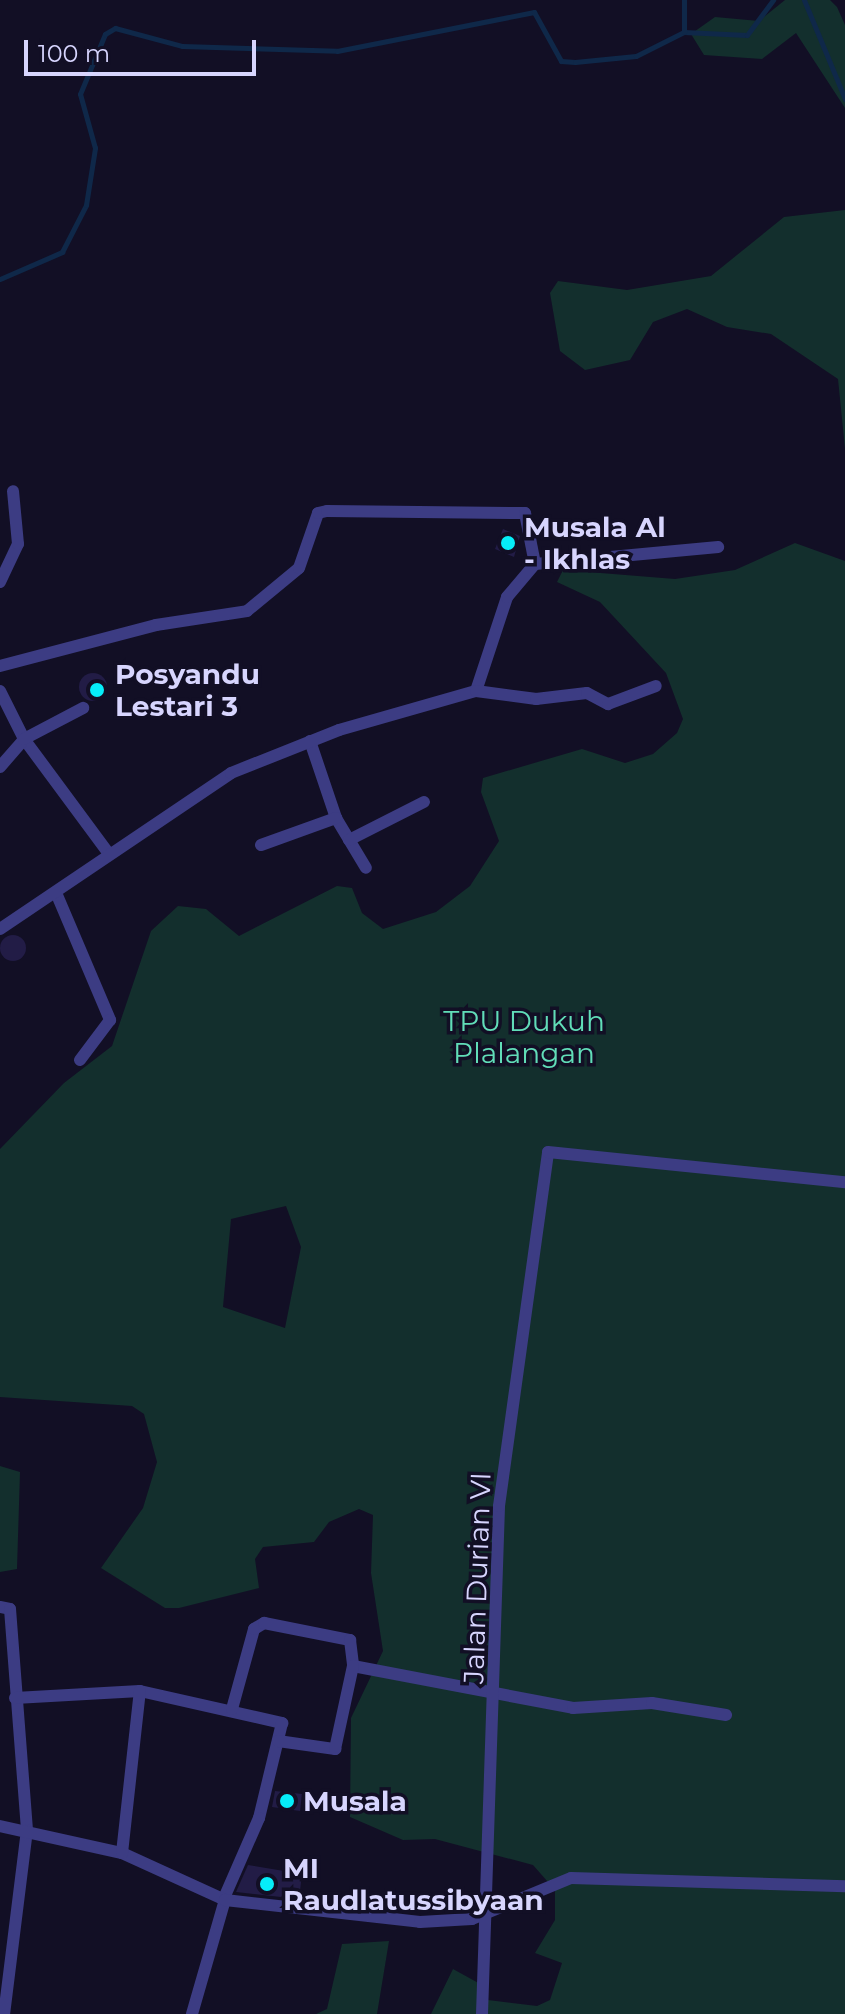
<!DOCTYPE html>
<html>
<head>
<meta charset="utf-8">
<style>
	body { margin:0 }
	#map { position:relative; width:845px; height:2014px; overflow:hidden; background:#120f25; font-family:Montserrat,sans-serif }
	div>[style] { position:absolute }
	.green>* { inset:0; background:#132f2d }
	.stream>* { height:5px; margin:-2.5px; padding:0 2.5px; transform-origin:2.5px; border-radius:2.5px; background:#0f2849 }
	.building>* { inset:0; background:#221c46 }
	.round { border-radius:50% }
	.street>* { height:12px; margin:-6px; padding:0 6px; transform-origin:6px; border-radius:6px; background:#3c3c83 }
	.dots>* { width:22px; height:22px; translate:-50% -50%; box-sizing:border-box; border:4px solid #120f25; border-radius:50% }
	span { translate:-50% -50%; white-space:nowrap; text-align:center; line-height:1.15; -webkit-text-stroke:7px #120f25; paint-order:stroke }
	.poi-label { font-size:28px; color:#d7d5fe; font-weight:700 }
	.left { translate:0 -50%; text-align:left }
	.park-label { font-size:28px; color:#61ddb8 }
	.street-label { font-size:28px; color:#d7d5fe }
	.scale { position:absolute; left:24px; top:40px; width:232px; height:36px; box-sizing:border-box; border:4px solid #d7d5fe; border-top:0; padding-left:10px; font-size:24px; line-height:28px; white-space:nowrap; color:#d7d5fe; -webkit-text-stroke:6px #120f25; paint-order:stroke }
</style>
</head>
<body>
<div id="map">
	<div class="green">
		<div style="clip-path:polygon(785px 0,830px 0,837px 7px,845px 25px,845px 108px,796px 33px,762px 59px,704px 55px,691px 34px,715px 17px,759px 21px)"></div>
		<div style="clip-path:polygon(845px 210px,845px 449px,838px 379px,771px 334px,727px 327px,687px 309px,653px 322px,630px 360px,585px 370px,560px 351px,550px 293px,558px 281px,627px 290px,711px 276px,784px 217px)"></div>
		<div style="clip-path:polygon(evenodd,795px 543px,845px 561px,845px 2014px,431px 2014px,453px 1969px,482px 1985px,488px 2000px,537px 2006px,550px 2000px,562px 1963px,535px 1953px,555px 1920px,555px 1890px,533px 1865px,435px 1839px,403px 1840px,350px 1817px,351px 1718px,383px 1651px,371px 1573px,373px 1515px,359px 1509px,329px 1522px,314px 1542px,263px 1547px,255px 1559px,259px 1588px,179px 1608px,165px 1608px,101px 1568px,143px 1508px,157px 1462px,144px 1414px,132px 1406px,0 1397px,0 1149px,64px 1083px,112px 1046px,151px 931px,178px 906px,206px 909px,239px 936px,337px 886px,352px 888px,362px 913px,383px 929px,436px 912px,470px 886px,499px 841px,481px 792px,483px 778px,582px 749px,625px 763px,653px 754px,677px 733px,683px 719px,666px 673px,600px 602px,557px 582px,563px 570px,675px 579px,735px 570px,795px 543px,286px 1206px,301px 1247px,285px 1328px,223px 1307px,231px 1219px,286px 1206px)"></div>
		<div style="clip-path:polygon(0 1466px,20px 1472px,17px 1569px,0 1572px)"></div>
		<div style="clip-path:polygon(389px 1941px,377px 2014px,316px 2014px,327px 2009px,342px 1944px)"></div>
	</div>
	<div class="stream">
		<div style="left:804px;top:0;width:107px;rotate:67.5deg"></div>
		<div style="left:684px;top:32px;width:63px;rotate:2.7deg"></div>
		<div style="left:747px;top:35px;width:44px;rotate:-53.4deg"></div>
		<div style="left:0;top:279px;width:68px;rotate:-23.5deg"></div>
		<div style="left:62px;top:252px;width:53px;rotate:-62.9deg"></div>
		<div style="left:86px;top:205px;width:58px;rotate:-81deg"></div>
		<div style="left:95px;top:148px;width:56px;rotate:-105.5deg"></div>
		<div style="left:80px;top:94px;width:65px;rotate:-67.4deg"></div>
		<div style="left:105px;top:34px;width:12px;rotate:-31deg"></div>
		<div style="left:115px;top:28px;width:69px;rotate:15deg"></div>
		<div style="left:182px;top:46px;width:155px;rotate:1.8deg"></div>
		<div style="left:337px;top:51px;width:201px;rotate:-11.2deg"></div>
		<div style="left:534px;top:12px;width:56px;rotate:61.1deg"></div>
		<div style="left:561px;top:61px;width:14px;rotate:4deg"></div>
		<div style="left:575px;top:62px;width:61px;rotate:-5.6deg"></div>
		<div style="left:636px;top:56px;width:54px;rotate:-26.6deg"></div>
		<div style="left:684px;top:32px;width:32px;rotate:-90deg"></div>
	</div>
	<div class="building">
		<div style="clip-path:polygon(503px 529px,520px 536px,514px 557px,495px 549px)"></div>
		<div class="round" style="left:79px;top:673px;width:28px;height:28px"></div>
		<div class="round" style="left:0;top:935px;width:26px;height:26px"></div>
		<div style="clip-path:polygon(275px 1791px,302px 1794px,300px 1811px,272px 1807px)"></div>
		<div style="clip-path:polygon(248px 1865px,302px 1874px,299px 1899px,236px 1892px)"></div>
	</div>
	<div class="street">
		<div style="left:0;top:582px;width:42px;rotate:-64.7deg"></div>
		<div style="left:18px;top:544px;width:53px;rotate:-95.4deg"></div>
		<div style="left:0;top:666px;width:161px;rotate:-14.7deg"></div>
		<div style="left:156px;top:625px;width:92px;rotate:-8.7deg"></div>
		<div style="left:247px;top:611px;width:67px;rotate:-39.6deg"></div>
		<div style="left:299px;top:568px;width:58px;rotate:-70.9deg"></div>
		<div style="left:318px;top:513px;width:9px;rotate:-13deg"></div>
		<div style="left:327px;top:511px;width:198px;rotate:0.6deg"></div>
		<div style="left:525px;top:513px;width:52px;rotate:78.9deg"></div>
		<div style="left:0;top:691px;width:54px;rotate:63.4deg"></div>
		<div style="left:24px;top:739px;width:143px;rotate:53.5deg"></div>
		<div style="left:476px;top:691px;width:99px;rotate:-71.7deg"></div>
		<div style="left:507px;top:597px;width:43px;rotate:-49.7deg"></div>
		<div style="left:535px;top:564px;width:184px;rotate:-5.3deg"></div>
		<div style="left:310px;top:741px;width:81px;rotate:71.3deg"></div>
		<div style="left:336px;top:818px;width:58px;rotate:59deg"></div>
		<div style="left:0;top:767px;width:37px;rotate:-49deg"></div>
		<div style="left:24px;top:739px;width:67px;rotate:-27.7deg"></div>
		<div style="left:349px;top:840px;width:84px;rotate:-26.9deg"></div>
		<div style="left:261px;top:845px;width:80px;rotate:-19.8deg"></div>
		<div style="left:57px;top:895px;width:136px;rotate:67deg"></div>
		<div style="left:110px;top:1020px;width:50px;rotate:126.9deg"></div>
		<div style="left:0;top:929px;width:279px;rotate:-34deg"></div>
		<div style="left:231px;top:773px;width:116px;rotate:-21.7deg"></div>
		<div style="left:339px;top:730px;width:142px;rotate:-15.9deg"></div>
		<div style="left:476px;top:691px;width:61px;rotate:7.6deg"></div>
		<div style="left:536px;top:699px;width:51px;rotate:-6.7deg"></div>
		<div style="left:587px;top:693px;width:24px;rotate:28deg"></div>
		<div style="left:608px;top:704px;width:51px;rotate:-20.6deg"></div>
		<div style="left:0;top:1607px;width:10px;rotate:11deg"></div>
		<div style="left:10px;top:1609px;width:222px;rotate:85.6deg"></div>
		<div style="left:27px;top:1830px;width:185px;rotate:97.1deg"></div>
		<div style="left:15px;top:1698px;width:125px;rotate:-3.2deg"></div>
		<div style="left:140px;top:1691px;width:146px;rotate:12.7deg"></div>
		<div style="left:282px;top:1723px;width:98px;rotate:103.6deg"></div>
		<div style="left:259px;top:1818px;width:85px;rotate:113.6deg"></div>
		<div style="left:232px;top:1709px;width:83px;rotate:-74.6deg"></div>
		<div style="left:254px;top:1629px;width:12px;rotate:-31deg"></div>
		<div style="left:264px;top:1623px;width:88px;rotate:11.2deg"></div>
		<div style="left:350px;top:1640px;width:26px;rotate:83deg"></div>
		<div style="left:353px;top:1666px;width:224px;rotate:10.8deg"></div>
		<div style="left:573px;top:1708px;width:79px;rotate:-3.6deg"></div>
		<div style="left:652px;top:1703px;width:75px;rotate:9.2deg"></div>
		<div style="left:278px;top:1741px;width:58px;rotate:8deg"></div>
		<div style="left:335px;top:1749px;width:85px;rotate:-77.8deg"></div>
		<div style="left:0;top:1826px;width:125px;rotate:12.5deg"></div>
		<div style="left:122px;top:1853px;width:113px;rotate:24.5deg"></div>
		<div style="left:122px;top:1853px;width:163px;rotate:-83.7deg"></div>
		<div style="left:192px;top:2014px;width:119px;rotate:-73.9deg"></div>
		<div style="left:225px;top:1900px;width:196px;rotate:6.4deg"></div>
		<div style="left:420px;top:1922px;width:52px;rotate:-3.3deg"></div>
		<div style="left:472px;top:1919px;width:107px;rotate:-22.5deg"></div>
		<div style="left:571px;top:1878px;width:274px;rotate:1.7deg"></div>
		<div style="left:482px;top:2014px;width:508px;rotate:-88.08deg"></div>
		<div style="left:499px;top:1506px;width:357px;rotate:-82.1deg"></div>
		<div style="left:548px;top:1152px;width:299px;rotate:5.8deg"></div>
	</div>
	<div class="dots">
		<div style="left:508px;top:543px;background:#06edf9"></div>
		<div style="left:97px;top:690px;background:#06edf9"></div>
		<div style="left:287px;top:1801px;background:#06edf9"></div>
		<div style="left:267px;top:1884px;background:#06edf9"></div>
	</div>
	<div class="poi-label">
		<span class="left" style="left:524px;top:543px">Musala Al<br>- Ikhlas</span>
		<span class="left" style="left:115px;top:690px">Posyandu<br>Lestari 3</span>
		<span class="left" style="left:303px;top:1801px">Musala</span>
		<span class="left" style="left:283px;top:1884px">MI<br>Raudlatussibyaan</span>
	</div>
	<div class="park-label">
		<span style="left:524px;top:1037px">TPU Dukuh<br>Plalangan</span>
	</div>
	<div class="street-label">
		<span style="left:477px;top:1578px;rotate:-88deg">Jalan Durian VI</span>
	</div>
	<div class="scale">100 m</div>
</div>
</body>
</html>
